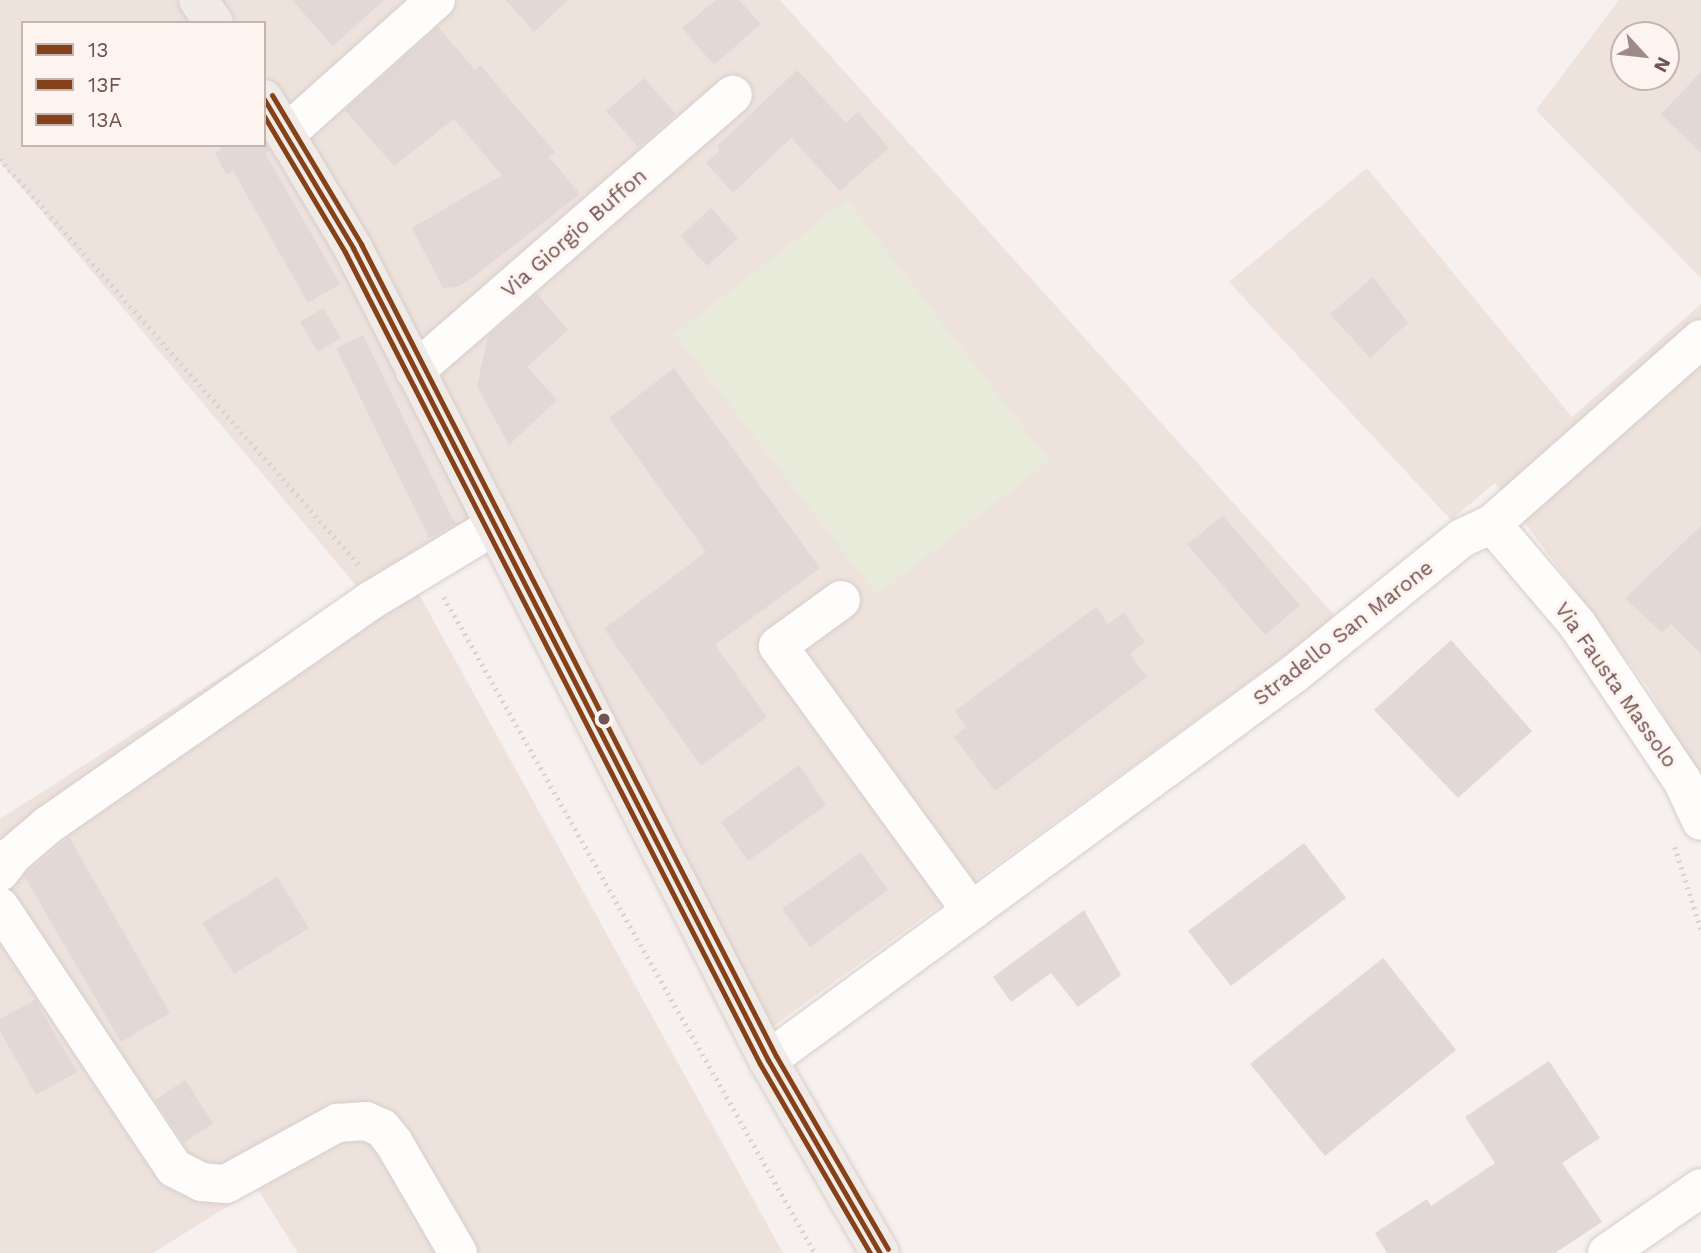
<!DOCTYPE html>
<html>
<head>
<meta charset="utf-8">
<style>
	body { margin:0 }
	#map { position:relative; width:1701px; height:1253px; overflow:hidden; background:#f6f1ee; font-family:"Work Sans",sans-serif }
	div>[style] { position:absolute }
	.residential>* { inset:0; background:#eee2dd }
	.green>* { inset:0; background:#e8ebda }
	.building>* { inset:0; background:#e2d8d6 }
	.path>* { height:4.5px; margin-top:-2.25px; transform-origin:0; background:repeating-linear-gradient(90deg,#d9d0d0 0 2px,transparent 0 7px) }
	.roads { filter:drop-shadow(0 0 2px #d5cdca) drop-shadow(0 0 2px #d5cdca) }
	.minor>* { height:38px; margin:-19px; padding:0 19px; transform-origin:19px; border-radius:19px; background:#fefdfc }
	.major>* { height:38px; margin:-19px; padding:0 19px; transform-origin:19px; border-radius:19px; background:#f1ebe7 }
	.bus-1>* { height:5px; margin:-2.5px; padding:0 2.5px; transform-origin:2.5px; border-radius:2.5px; background:#854119 }
	.bus-2>* { height:5px; margin:-2.5px; padding:0 2.5px; transform-origin:2.5px; border-radius:2.5px; background:#854119 }
	.bus-3>* { height:5px; margin:-2.5px; padding:0 2.5px; transform-origin:2.5px; border-radius:2.5px; background:#854119 }
	.dots>* { width:19px; height:19px; translate:-50% -50%; box-sizing:border-box; border:4px solid #fdf4f0; border-radius:50% }
	span { translate:-50% -50%; white-space:nowrap; text-align:center; line-height:1.15; -webkit-text-stroke:6px #fdf4f0; paint-order:stroke }
	.street-label { font-size:21px; color:#725351 }
	.legend { position:absolute; left:21px; top:21px; width:245px; height:126px; box-sizing:border-box; background:#fdf4f0; border:2px solid #c5b4b0; margin:0; padding:9px 12px; list-style:none; font-size:21px; color:#725351 }
	.legend li { display:flex; align-items:center; gap:14px; height:35px }
	.legend b { width:35px; border:2px solid #c5b4b0 }
	.north { position:absolute; left:1610px; top:21px; width:70px; height:70px; box-sizing:border-box; background:#fdf4f0; border:2px solid #c5b4b0; border-radius:50%; rotate:117deg; font-size:19px; font-weight:700; line-height:28px; text-align:center; color:#725351 }
	.north::after { content:''; display:block; margin:auto; width:24px; height:32px; background:#a08a88; clip-path:polygon(50% 0,100% 100%,50% 72%,0 100%) }
</style>
</head>
<body>
<div id="map">
	<div class="residential">
		<div style="clip-path:polygon(evenodd,0 0,780px 0,1337px 618px,772px 1027px,498px 500px,360px 589px,416px 589px,783px 1253px,298px 1253px,257px 1188px,153px 1253px,0 1253px,0 819px,359px 589px,0 162px,0 0,23px 23px,264px 23px,264px 145px,23px 145px,23px 23px)"></div>
		<div style="clip-path:polygon(evenodd,1619px 0,1701px 0,1701px 278px,1536px 110px,1619px 0,1624px 35px,1666px 35px,1666px 77px,1624px 77px,1624px 35px)"></div>
		<div style="clip-path:polygon(1367px 168px,1572px 417px,1701px 304px,1701px 784px,1649px 689px,1495px 483px,1451px 520px,1229px 282px)"></div>
	</div>
	<div class="green">
		<div style="clip-path:polygon(847px 200px,1049px 461px,877px 595px,675px 334px)"></div>
	</div>
	<div class="building">
		<div style="clip-path:polygon(292px 0,384px 0,333px 46px)"></div>
		<div style="clip-path:polygon(506px 0,568px 0,534px 32px)"></div>
		<div style="clip-path:polygon(716px 0,739px 0,761px 24px,714px 65px,682px 28px)"></div>
		<div style="clip-path:polygon(438px 27px,475px 70px,480px 65px,555px 152px,549px 157px,580px 194px,472px 278px,457px 287px,443px 288px,412px 228px,502px 175px,454px 119px,394px 166px,345px 110px)"></div>
		<div style="clip-path:polygon(797px 70px,846px 123px,858px 112px,889px 148px,840px 191px,791px 138px,733px 193px,706px 163px,720px 150px,717px 146px)"></div>
		<div style="clip-path:polygon(1701px 72px,1701px 153px,1661px 114px)"></div>
		<div style="clip-path:polygon(644px 78px,676px 114px,638px 147px,606px 111px)"></div>
		<div style="clip-path:polygon(219px 145px,266px 145px,270px 151px,265px 153px,340px 284px,308px 303px,233px 171px,226px 175px,215px 153px,221px 149px)"></div>
		<div style="clip-path:polygon(711px 208px,738px 238px,707px 266px,680px 236px)"></div>
		<div style="clip-path:polygon(1373px 277px,1408px 323px,1370px 358px,1330px 314px)"></div>
		<div style="clip-path:polygon(537px 294px,568px 330px,527px 367px,557px 400px,509px 445px,477px 386px,488px 336px)"></div>
		<div style="clip-path:polygon(323px 308px,341px 338px,318px 352px,300px 322px)"></div>
		<div style="clip-path:polygon(363px 335px,455px 524px,429px 538px,336px 348px)"></div>
		<div style="clip-path:polygon(674px 368px,820px 568px,715px 645px,767px 717px,701px 766px,604px 629px,706px 552px,609px 418px)"></div>
		<div style="clip-path:polygon(1223px 516px,1300px 605px,1265px 635px,1187px 544px)"></div>
		<div style="clip-path:polygon(1701px 526px,1701px 654px,1671px 624px,1662px 633px,1625px 598px)"></div>
		<div style="clip-path:polygon(1096px 607px,1108px 624px,1124px 613px,1145px 642px,1130px 654px,1147px 677px,995px 791px,954px 737px,966px 727px,955px 711px)"></div>
		<div style="clip-path:polygon(1451px 640px,1532px 731px,1458px 798px,1374px 710px)"></div>
		<div style="clip-path:polygon(799px 765px,826px 805px,748px 861px,721px 822px)"></div>
		<div style="clip-path:polygon(69px 837px,170px 1013px,121px 1042px,24px 876px)"></div>
		<div style="clip-path:polygon(1304px 843px,1346px 898px,1231px 986px,1188px 931px)"></div>
		<div style="clip-path:polygon(861px 852px,888px 890px,810px 947px,782px 909px)"></div>
		<div style="clip-path:polygon(277px 877px,309px 928px,234px 974px,202px 923px)"></div>
		<div style="clip-path:polygon(1084px 910px,1121px 975px,1078px 1007px,1051px 973px,1011px 1002px,993px 977px)"></div>
		<div style="clip-path:polygon(1383px 958px,1456px 1050px,1325px 1156px,1250px 1064px)"></div>
		<div style="clip-path:polygon(35px 1000px,77px 1072px,36px 1095px,0 1031px,0 1019px)"></div>
		<div style="clip-path:polygon(1549px 1061px,1600px 1138px,1562px 1163px,1602px 1222px,1555px 1253px,1387px 1253px,1375px 1233px,1427px 1199px,1431px 1206px,1495px 1163px,1465px 1117px)"></div>
		<div style="clip-path:polygon(185px 1080px,213px 1123px,184px 1143px,155px 1100px)"></div>
	</div>
	<div class="path">
		<div style="left:0;top:159px;width:545px;rotate:48.5deg"></div>
		<div style="left:444px;top:597px;width:754px;rotate:60.51deg"></div>
		<div style="left:1675px;top:847px;width:86px;rotate:72.4deg"></div>
	</div>
	<div class="roads">
		<div class="minor">
			<div style="left:287px;top:133px;width:200px;rotate:-41.8deg"></div>
			<div style="left:415px;top:371px;width:421px;rotate:-41deg"></div>
			<div style="left:1492px;top:524px;width:131px;rotate:49.6deg"></div>
			<div style="left:1577px;top:624px;width:188px;rotate:56.1deg"></div>
			<div style="left:1682px;top:780px;width:45px;rotate:65.1deg"></div>
			<div style="left:841px;top:600px;width:78px;rotate:143.9deg"></div>
			<div style="left:778px;top:646px;width:328px;rotate:53.9deg"></div>
			<div style="left:0;top:872px;width:21px;rotate:-53deg"></div>
			<div style="left:13px;top:855px;width:46px;rotate:-40.6deg"></div>
			<div style="left:48px;top:825px;width:392px;rotate:-34.8deg"></div>
			<div style="left:370px;top:601px;width:145px;rotate:-31.2deg"></div>
			<div style="left:0;top:907px;width:314px;rotate:56.3deg"></div>
			<div style="left:174px;top:1168px;width:30px;rotate:27deg"></div>
			<div style="left:201px;top:1182px;width:25px;rotate:5deg"></div>
			<div style="left:226px;top:1184px;width:127px;rotate:-28.8deg"></div>
			<div style="left:337px;top:1123px;width:29px;rotate:-4deg"></div>
			<div style="left:366px;top:1121px;width:17px;rotate:24deg"></div>
			<div style="left:382px;top:1128px;width:19px;rotate:51deg"></div>
			<div style="left:394px;top:1143px;width:127px;rotate:59.8deg"></div>
			<div style="left:768px;top:1060px;width:652px;rotate:-36.27deg"></div>
			<div style="left:1294px;top:674px;width:216px;rotate:-39deg"></div>
			<div style="left:1462px;top:538px;width:33px;rotate:-25deg"></div>
			<div style="left:1492px;top:524px;width:279px;rotate:-41.5deg"></div>
			<div style="left:1607px;top:1253px;width:114px;rotate:-34.7deg"></div>
		</div>
		<div class="major">
			<div style="left:198px;top:0;width:28px;rotate:55deg"></div>
			<div style="left:264px;top:99px;width:174px;rotate:59.1deg"></div>
			<div style="left:353px;top:248px;width:912px;rotate:62.93deg"></div>
			<div style="left:768px;top:1060px;width:223px;rotate:59.9deg"></div>
		</div>
	</div>
	<div class="bus-1">
		<div style="left:264px;top:99px;width:174px;rotate:59.1deg"></div>
		<div style="left:353px;top:248px;width:912px;rotate:62.93deg"></div>
		<div style="left:768px;top:1060px;width:223px;rotate:59.9deg"></div>
	</div>
	<div class="bus-2">
		<div style="left:264px;top:116px;width:158px;rotate:59.2deg"></div>
		<div style="left:345px;top:252px;width:912px;rotate:62.93deg"></div>
		<div style="left:760px;top:1064px;width:219px;rotate:59.8deg"></div>
	</div>
	<div class="bus-3">
		<div style="left:272px;top:95px;width:174px;rotate:59.1deg"></div>
		<div style="left:361px;top:244px;width:912px;rotate:62.93deg"></div>
		<div style="left:776px;top:1056px;width:223px;rotate:59.9deg"></div>
	</div>
	<div class="dots">
		<div style="left:604px;top:719px;background:#725351"></div>
	</div>
	<div class="street-label">
		<span style="left:574px;top:233px;rotate:-41deg">Via Giorgio Buffon</span>
		<span style="left:1343px;top:633px;rotate:-38deg">Stradello San Marone</span>
		<span style="left:1616px;top:685px;rotate:55deg">Via Fausta Massolo</span>
	</div>
	<ul class="legend">
	<li><b style="height:9px;background:#854119"></b>13</li>
	<li><b style="height:9px;background:#854119"></b>13F</li>
	<li><b style="height:9px;background:#854119"></b>13A</li>
	</ul>
	<div class="north">N</div>
</div>
</body>
</html>
